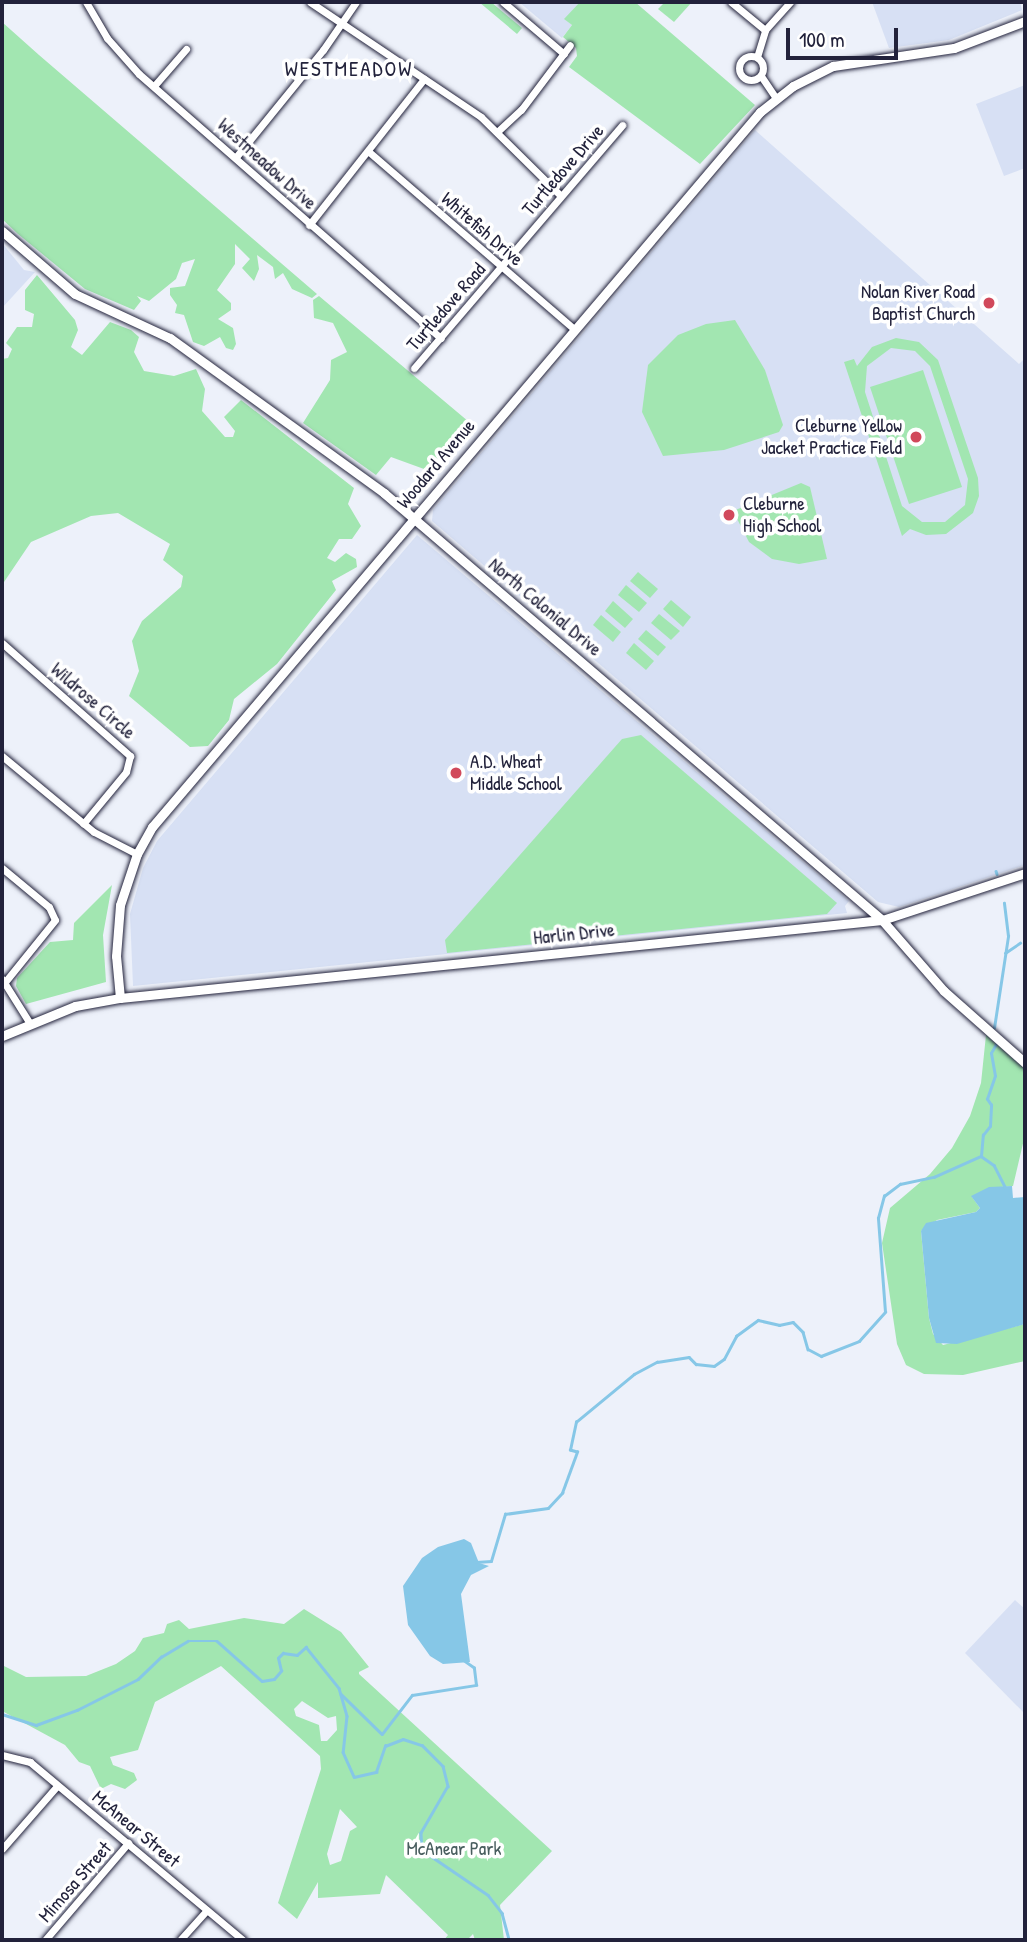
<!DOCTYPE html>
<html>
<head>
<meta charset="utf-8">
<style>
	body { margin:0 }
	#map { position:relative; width:1027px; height:1942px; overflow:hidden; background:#edf1fa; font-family:"Patrick Hand",sans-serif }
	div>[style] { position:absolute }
	.built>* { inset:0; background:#d7e0f4 }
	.green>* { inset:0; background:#a2e6b1 }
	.water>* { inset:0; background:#86c7e7 }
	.stream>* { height:2.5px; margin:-1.25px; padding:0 1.25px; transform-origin:1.25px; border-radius:1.25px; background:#86c7e7 }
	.roads { filter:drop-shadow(0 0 2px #22223b) drop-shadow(0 0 2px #22223b) }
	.minor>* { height:7px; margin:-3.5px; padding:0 3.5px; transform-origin:3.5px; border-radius:3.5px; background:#fff }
	.minor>.ring { margin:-3.5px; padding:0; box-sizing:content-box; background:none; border:7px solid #fff; border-radius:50% }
	.tertiary>* { height:9px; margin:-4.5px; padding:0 4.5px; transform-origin:4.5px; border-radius:4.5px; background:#fff }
	.dots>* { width:19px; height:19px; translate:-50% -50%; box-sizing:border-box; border:4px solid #fff; border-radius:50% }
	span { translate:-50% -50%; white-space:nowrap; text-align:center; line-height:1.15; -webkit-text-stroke:7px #fff; paint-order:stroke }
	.street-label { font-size:19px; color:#22223b }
	.poi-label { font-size:19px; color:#22223b }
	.right { translate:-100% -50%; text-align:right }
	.left { translate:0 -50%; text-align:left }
	.park-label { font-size:19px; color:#485d5e }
	.neighbourhood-label { font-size:21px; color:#22223b; letter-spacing:2px }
	.frame { position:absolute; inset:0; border:4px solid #22223b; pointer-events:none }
	.scale { position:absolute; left:786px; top:28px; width:112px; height:32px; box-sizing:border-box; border:4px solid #22223b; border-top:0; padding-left:9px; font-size:21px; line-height:24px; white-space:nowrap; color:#22223b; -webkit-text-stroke:5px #fff; paint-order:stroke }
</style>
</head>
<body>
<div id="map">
	<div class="built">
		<div style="clip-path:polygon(519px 2px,580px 2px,565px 19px,572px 25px,562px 38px)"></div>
		<div style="clip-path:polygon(872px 2px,1020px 2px,1022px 10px,949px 40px,889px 48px)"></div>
		<div style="clip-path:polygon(1025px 85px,1025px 168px,1004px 176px,976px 104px)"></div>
		<div style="clip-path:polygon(755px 130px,1019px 364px,1025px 358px,1025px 865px,899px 907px,878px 902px,432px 521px,433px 510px)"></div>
		<div style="clip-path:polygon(2px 243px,24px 270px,35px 272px,2px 308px)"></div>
		<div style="clip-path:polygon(417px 535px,849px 901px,845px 906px,847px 913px,133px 986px,130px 914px,143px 868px,157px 841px)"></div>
		<div style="clip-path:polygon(1015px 1600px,1025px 1609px,1025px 1714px,965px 1653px)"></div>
	</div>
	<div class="green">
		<div style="clip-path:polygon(479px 2px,491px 2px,522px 28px,517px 34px)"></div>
		<div style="clip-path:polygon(580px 2px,635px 2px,755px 105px,700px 164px,569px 67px,577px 56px,576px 48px,563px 37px,572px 25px,564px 19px)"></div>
		<div style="clip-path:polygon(665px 2px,692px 2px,674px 22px,658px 9px)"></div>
		<div style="clip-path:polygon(2px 22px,39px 55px,317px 294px,312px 298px,292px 289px,283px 273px,275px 279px,273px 267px,257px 255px,259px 269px,254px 281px,242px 268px,250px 259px,235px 244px,235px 264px,217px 290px,231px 303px,231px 310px,218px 319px,233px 328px,236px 344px,233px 350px,226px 348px,220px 337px,204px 346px,193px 342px,184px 315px,175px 313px,177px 305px,170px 295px,170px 288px,185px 286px,195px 259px,182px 263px,176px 279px,149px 301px,137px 296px,141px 301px,134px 310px,85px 289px,18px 234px,2px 219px)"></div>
		<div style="clip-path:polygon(37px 275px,75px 320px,78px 330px,71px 347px,82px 355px,110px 322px,131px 330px,139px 337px,134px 352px,144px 371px,174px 376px,196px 369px,205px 389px,202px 411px,225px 437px,233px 437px,235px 431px,224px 417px,241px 400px,354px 488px,348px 504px,361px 526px,352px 539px,339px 539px,327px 558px,335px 562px,346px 553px,356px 559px,357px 567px,332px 581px,336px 590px,277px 664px,234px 699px,229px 720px,208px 746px,190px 747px,129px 696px,139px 671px,132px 641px,142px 621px,181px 587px,183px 576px,163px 560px,170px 544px,118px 513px,91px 516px,31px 542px,2px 585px,2px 359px,8px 358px,12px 349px,6px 343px,17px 327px,32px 327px,34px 314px,25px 310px,25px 290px)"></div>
		<div style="clip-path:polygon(319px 296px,475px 427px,453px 450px,424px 469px,391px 457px,376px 475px,303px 423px,330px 380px,331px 360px,347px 352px,333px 323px,314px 318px,313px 300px)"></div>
		<div style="clip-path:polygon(735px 320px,765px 370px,783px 425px,779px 432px,724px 450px,663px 456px,642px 412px,648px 365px,678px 335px,706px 324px)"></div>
		<div style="clip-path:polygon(evenodd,896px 338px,919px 342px,938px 360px,978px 478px,979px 496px,973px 513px,946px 534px,926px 535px,910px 529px,902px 536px,844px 362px,854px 359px,857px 366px,872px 347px,896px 338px,891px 348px,915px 351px,930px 366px,968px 479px,965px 505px,945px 522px,922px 522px,902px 506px,865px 392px,867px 366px,891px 348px)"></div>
		<div style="clip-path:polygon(923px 370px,962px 487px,909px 504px,870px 387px)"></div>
		<div style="clip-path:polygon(801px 483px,810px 487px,827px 559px,799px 564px,772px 559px,749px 542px,733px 511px)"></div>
		<div style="clip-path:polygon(638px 572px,658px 589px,650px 598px,630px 581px)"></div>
		<div style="clip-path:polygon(626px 585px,647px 603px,639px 612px,618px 595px)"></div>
		<div style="clip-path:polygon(671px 600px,691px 617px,683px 627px,663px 609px)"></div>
		<div style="clip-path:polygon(613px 601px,633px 619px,625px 628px,605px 611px)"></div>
		<div style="clip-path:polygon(659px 614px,680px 631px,671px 640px,651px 623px)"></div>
		<div style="clip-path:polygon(601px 615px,621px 632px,613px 642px,593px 625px)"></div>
		<div style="clip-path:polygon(646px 630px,666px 647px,658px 656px,638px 639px)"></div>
		<div style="clip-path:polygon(634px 643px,654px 661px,646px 670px,626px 653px)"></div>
		<div style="clip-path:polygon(641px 735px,837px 903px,827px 914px,447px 953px,445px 940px,622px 739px)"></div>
		<div style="clip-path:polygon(112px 885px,103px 935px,106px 982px,26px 1004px,16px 986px,17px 978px,50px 942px,73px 940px,74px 923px)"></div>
		<div style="clip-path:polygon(986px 1035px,1025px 1069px,1025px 1135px,1013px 1186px,989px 1188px,972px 1197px,980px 1208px,976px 1212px,937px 1220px,921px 1231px,929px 1318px,933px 1334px,943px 1345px,1025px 1324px,1025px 1361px,963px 1375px,924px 1374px,906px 1365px,897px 1344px,882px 1243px,890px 1208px,930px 1174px,952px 1148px,970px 1116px,981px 1083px)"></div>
		<div style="clip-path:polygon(evenodd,304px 1609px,341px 1632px,369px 1667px,359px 1672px,359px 1674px,552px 1851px,500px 1905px,504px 1940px,475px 1940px,473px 1934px,467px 1940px,444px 1940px,448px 1935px,386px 1875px,380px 1894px,318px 1898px,318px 1882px,297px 1919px,278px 1903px,321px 1769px,320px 1756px,221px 1666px,155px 1702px,138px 1750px,110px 1757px,113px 1765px,134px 1773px,137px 1780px,125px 1789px,111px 1784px,101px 1789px,90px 1766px,79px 1762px,65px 1745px,2px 1711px,2px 1665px,26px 1677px,86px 1676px,116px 1664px,135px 1651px,143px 1638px,164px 1633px,167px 1624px,179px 1620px,189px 1629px,244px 1618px,284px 1624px,304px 1609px,302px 1701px,328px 1718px,336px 1716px,337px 1730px,327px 1741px,321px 1741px,319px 1725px,296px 1716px,294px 1709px,302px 1701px,304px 1609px,340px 1809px,357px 1827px,350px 1831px,341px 1861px,330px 1865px,327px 1854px,340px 1809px)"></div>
	</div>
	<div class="water">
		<div style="clip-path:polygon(1012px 1186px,1013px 1198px,1025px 1197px,1025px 1324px,957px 1344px,936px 1343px,929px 1318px,921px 1231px,926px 1223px,976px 1212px,980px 1208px,971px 1196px,989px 1187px)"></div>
		<div style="clip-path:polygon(464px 1539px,471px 1543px,479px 1563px,489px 1566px,471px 1575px,461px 1594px,470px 1662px,443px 1664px,430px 1656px,408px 1625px,403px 1586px,422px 1558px,438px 1547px)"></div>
	</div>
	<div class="stream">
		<div style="left:996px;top:871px;width:3px;rotate:72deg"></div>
		<div style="left:1005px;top:953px;width:18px;rotate:-34deg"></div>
		<div style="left:994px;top:1028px;width:93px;rotate:-81.3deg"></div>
		<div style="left:1008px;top:936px;width:33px;rotate:-97deg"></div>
		<div style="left:981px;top:1156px;width:16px;rotate:35deg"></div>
		<div style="left:994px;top:1165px;width:25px;rotate:63deg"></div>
		<div style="left:476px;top:1562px;width:15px;rotate:-4deg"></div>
		<div style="left:491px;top:1561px;width:49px;rotate:-73.4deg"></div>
		<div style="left:505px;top:1514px;width:43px;rotate:-7.9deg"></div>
		<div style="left:548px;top:1508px;width:21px;rotate:-47deg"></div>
		<div style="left:562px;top:1493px;width:44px;rotate:-69.9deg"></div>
		<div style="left:577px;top:1452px;width:7px;rotate:-164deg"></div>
		<div style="left:570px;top:1450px;width:29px;rotate:-78deg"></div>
		<div style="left:576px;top:1422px;width:75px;rotate:-39.6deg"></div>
		<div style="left:634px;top:1374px;width:26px;rotate:-28deg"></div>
		<div style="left:657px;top:1362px;width:32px;rotate:-9deg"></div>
		<div style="left:689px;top:1357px;width:10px;rotate:45deg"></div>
		<div style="left:696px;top:1364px;width:18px;rotate:6deg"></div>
		<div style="left:714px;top:1366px;width:12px;rotate:-35deg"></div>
		<div style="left:724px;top:1359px;width:26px;rotate:-62deg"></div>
		<div style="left:736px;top:1336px;width:27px;rotate:-36deg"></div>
		<div style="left:758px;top:1320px;width:22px;rotate:13deg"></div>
		<div style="left:779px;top:1325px;width:14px;rotate:-12deg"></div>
		<div style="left:793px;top:1322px;width:14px;rotate:45deg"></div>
		<div style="left:803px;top:1332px;width:18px;rotate:74deg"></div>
		<div style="left:808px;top:1349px;width:15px;rotate:28deg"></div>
		<div style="left:821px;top:1356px;width:41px;rotate:-21.5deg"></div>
		<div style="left:859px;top:1341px;width:39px;rotate:-48deg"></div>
		<div style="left:885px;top:1312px;width:94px;rotate:-94.3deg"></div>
		<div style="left:878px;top:1218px;width:23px;rotate:-75deg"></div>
		<div style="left:884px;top:1196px;width:20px;rotate:-37deg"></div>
		<div style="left:900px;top:1184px;width:35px;rotate:-12deg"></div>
		<div style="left:934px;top:1177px;width:51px;rotate:-24.1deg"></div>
		<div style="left:981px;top:1156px;width:21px;rotate:-85deg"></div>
		<div style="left:983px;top:1135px;width:11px;rotate:-52deg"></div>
		<div style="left:990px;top:1126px;width:21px;rotate:-87deg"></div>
		<div style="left:991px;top:1105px;width:7px;rotate:-124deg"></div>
		<div style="left:987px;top:1099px;width:24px;rotate:-71deg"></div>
		<div style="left:995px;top:1076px;width:23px;rotate:-100deg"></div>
		<div style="left:991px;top:1053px;width:10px;rotate:-61deg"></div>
		<div style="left:341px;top:1694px;width:57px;rotate:44.3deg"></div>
		<div style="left:382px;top:1734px;width:49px;rotate:-52.4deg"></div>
		<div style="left:412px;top:1695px;width:65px;rotate:-8.9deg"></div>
		<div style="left:476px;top:1685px;width:17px;rotate:-97deg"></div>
		<div style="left:474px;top:1668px;width:12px;rotate:-145deg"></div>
		<div style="left:2px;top:1714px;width:36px;rotate:18deg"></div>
		<div style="left:36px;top:1725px;width:44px;rotate:-20.1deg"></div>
		<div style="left:77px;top:1710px;width:68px;rotate:-26.9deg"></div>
		<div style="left:138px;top:1679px;width:32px;rotate:-44deg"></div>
		<div style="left:161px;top:1657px;width:31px;rotate:-31deg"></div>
		<div style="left:188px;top:1641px;width:29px"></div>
		<div style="left:217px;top:1641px;width:60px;rotate:41.6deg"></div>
		<div style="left:262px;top:1681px;width:12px;rotate:-9deg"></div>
		<div style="left:274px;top:1679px;width:11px;rotate:-49deg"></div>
		<div style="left:281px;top:1671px;width:13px;rotate:-103deg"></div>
		<div style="left:278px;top:1658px;width:7px;rotate:-45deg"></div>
		<div style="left:283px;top:1653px;width:14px;rotate:8deg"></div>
		<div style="left:297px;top:1655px;width:12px;rotate:-42deg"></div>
		<div style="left:306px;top:1647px;width:53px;rotate:51.2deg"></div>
		<div style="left:339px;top:1688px;width:29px;rotate:74deg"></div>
		<div style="left:347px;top:1716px;width:36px;rotate:96deg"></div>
		<div style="left:343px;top:1752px;width:27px;rotate:66deg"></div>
		<div style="left:354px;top:1777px;width:23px;rotate:-13deg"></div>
		<div style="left:376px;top:1772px;width:28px;rotate:-71deg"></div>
		<div style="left:385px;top:1746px;width:19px;rotate:-21deg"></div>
		<div style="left:403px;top:1739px;width:20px;rotate:18deg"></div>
		<div style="left:422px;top:1745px;width:30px;rotate:45deg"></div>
		<div style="left:443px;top:1766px;width:21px;rotate:76deg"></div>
		<div style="left:448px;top:1786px;width:54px;rotate:119.9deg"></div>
		<div style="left:421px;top:1833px;width:17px;rotate:87deg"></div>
		<div style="left:422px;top:1850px;width:80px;rotate:34.3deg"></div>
		<div style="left:488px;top:1895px;width:23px;rotate:52deg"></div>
		<div style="left:502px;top:1913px;width:28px;rotate:75deg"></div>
	</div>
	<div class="roads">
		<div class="minor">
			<div style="left:86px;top:2px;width:42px;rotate:59.7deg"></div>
			<div style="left:107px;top:38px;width:48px;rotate:48.4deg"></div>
			<div style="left:139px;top:74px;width:401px;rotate:41.2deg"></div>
			<div style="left:310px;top:2px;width:206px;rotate:33.9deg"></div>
			<div style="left:481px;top:117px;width:112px;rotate:44.6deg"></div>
			<div style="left:503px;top:2px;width:80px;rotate:40.4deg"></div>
			<div style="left:731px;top:2px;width:44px;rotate:39.5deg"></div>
			<div class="ring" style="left:739px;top:56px;width:17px;height:17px"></div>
			<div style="left:757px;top:57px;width:28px;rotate:-73deg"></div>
			<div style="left:765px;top:30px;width:38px;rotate:-48deg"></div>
			<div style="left:761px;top:76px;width:27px;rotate:56deg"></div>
			<div style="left:154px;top:86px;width:49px;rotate:-49.1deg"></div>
			<div style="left:497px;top:132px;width:33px;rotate:-43deg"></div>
			<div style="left:521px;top:110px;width:81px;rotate:-53deg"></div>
			<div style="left:369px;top:152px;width:271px;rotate:40.8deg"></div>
			<div style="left:236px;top:157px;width:138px;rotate:-50.9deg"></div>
			<div style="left:323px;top:50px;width:58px;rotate:-55.5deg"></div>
			<div style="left:309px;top:225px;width:186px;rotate:-51.8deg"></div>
			<div style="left:414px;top:368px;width:320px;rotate:-49.4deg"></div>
			<div style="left:2px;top:643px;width:171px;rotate:41.4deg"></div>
			<div style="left:130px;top:756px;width:16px;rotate:104deg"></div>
			<div style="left:126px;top:772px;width:67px;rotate:129.6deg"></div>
			<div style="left:2px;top:756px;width:119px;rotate:39.6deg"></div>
			<div style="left:94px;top:832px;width:48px;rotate:27.1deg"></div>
			<div style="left:2px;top:868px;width:61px;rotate:39.7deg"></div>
			<div style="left:49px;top:907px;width:14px;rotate:65deg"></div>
			<div style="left:55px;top:920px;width:80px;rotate:128.9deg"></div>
			<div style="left:2px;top:979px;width:51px;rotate:57.9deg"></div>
			<div style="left:2px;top:1755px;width:29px;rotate:14deg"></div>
			<div style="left:30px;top:1762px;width:278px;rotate:39.9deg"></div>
			<div style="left:2px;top:1849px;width:84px;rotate:-48.9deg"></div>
			<div style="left:45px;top:1940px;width:128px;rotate:-49.4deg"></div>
			<div style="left:180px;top:1940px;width:40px;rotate:-48deg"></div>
		</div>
		<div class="tertiary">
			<div style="left:2px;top:231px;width:96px;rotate:40.8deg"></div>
			<div style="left:75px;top:294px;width:105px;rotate:24.9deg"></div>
			<div style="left:170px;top:338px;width:264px;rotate:35.9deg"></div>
			<div style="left:384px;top:493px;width:656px;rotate:40.61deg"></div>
			<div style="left:882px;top:920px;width:94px;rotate:48.9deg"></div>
			<div style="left:944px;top:991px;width:108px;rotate:41.6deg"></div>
			<div style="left:120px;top:998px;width:42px;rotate:-95.4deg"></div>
			<div style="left:116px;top:956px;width:51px;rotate:-85.5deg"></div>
			<div style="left:120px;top:905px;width:54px;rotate:-71.6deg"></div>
			<div style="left:137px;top:854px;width:31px;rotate:-61deg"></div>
			<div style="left:152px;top:827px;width:939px;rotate:-49.62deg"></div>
			<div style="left:760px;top:112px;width:42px;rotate:-38.2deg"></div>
			<div style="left:793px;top:86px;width:45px;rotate:-26.6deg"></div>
			<div style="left:833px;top:66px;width:122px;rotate:-8.5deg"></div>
			<div style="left:954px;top:48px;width:76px;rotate:-20.8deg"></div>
			<div style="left:2px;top:1036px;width:79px;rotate:-22.3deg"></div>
			<div style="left:75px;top:1006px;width:46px;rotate:-10.1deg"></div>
			<div style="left:120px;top:998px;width:766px;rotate:-5.84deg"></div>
			<div style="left:882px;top:920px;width:151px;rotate:-18.2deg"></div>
		</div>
	</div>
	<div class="dots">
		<div style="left:989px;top:303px;background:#d1495b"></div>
		<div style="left:916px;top:437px;background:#d1495b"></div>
		<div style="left:729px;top:515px;background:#d1495b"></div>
		<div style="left:456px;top:773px;background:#d1495b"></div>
	</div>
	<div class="street-label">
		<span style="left:267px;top:164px;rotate:42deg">Westmeadow Drive</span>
		<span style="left:563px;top:170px;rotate:-49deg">Turtledove Drive</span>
		<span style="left:482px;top:229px;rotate:41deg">Whitefish Drive</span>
		<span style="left:446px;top:307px;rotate:-49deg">Turtledove Road</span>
		<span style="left:436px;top:464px;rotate:-50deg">Woodard Avenue</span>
		<span style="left:545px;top:607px;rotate:40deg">North Colonial Drive</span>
		<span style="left:93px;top:701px;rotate:41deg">Wildrose Circle</span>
		<span style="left:574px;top:934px;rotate:-6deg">Harlin Drive</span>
		<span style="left:136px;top:1829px;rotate:40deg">McAnear Street</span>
		<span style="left:75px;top:1882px;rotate:-49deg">Mimosa Street</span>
	</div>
	<div class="poi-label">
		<span class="right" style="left:975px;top:303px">Nolan River Road<br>Baptist Church</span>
		<span class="right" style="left:902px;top:437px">Cleburne Yellow<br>Jacket Practice Field</span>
		<span class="left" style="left:743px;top:515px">Cleburne<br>High School</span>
		<span class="left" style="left:470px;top:773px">A.D. Wheat<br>Middle School</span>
	</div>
	<div class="park-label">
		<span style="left:454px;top:1849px">McAnear Park</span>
	</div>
	<div class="neighbourhood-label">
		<span style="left:349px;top:69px">WESTMEADOW</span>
	</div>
	<div class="frame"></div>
	<div class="scale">100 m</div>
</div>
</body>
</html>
